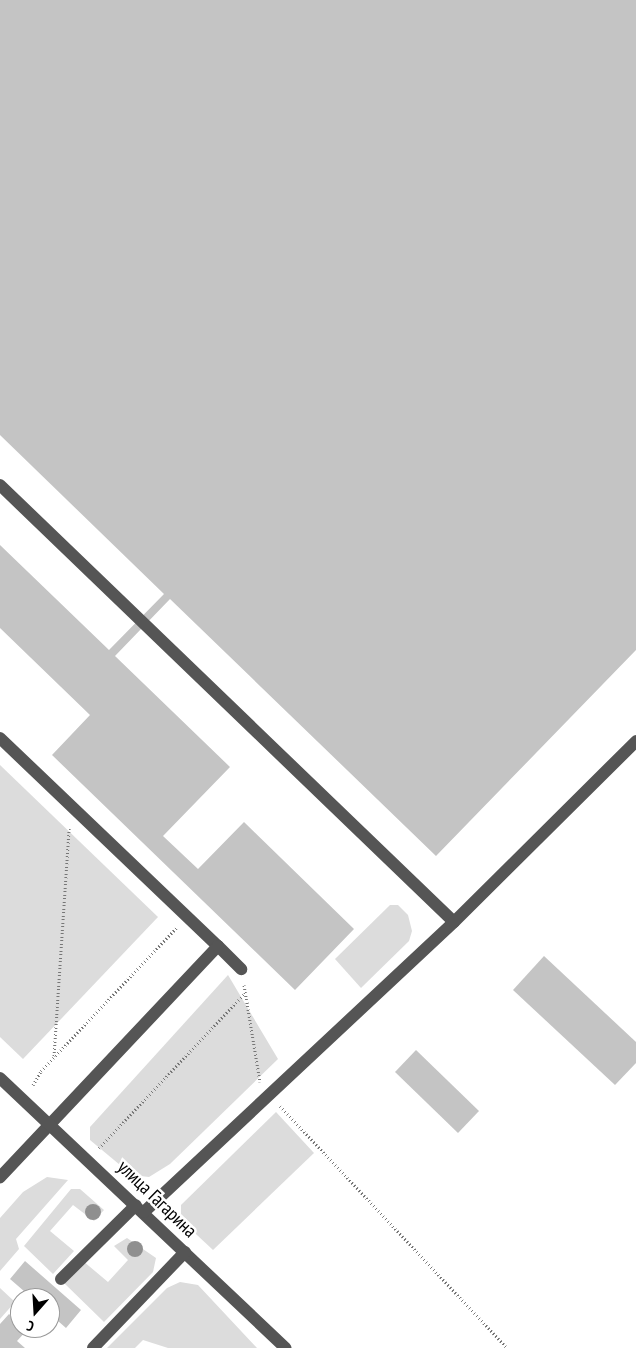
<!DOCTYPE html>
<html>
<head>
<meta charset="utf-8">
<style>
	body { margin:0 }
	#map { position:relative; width:636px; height:1348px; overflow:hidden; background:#fff; font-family:"PT Sans Narrow",sans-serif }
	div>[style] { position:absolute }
	.green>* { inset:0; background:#dcdcdc }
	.building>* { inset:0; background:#c4c4c4 }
	.path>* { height:3px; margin-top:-1.5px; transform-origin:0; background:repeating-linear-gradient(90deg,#777 0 1px,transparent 0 3.5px) }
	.minor>* { height:12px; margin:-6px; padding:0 6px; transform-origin:6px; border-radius:6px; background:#555 }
	.trees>* { width:16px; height:16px; margin:-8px; border-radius:50%; background:#8f8f8f }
	span { translate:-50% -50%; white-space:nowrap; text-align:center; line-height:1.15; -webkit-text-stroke:5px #fff; paint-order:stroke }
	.street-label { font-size:19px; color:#000 }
	.north { position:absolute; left:10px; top:1288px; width:50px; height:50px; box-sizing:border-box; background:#fff; border:1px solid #999; border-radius:50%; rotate:199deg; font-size:14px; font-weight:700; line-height:20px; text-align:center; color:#000 }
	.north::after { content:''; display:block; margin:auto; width:18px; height:22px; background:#000; clip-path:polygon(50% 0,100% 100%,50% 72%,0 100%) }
</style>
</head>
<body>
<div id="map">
	<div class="green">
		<div style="clip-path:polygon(0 765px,158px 917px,23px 1059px,0 1037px)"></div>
		<div style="clip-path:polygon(390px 905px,398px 905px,408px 915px,412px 931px,409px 941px,361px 988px,335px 959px)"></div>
		<div style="clip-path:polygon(228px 975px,278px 1059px,170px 1164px,149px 1177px,132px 1175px,90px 1140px,90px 1127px)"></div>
		<div style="clip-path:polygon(276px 1112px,314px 1153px,213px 1250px,181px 1220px,181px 1205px)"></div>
		<div style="clip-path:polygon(47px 1177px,68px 1180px,16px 1239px,19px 1249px,0 1271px,0 1218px,23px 1192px)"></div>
		<div style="clip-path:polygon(71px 1189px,80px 1189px,104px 1210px,94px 1221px,73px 1205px,50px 1231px,74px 1251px,53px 1274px,24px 1246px)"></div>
		<div style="clip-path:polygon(127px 1238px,156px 1258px,153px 1272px,104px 1322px,63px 1282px,83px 1261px,108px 1282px,128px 1260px,114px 1246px)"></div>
		<div style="clip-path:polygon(180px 1282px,198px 1285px,257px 1348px,168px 1348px,143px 1340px,135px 1348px,107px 1348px,167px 1288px)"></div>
		<div style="clip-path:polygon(0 1288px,15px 1302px,0 1319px)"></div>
	</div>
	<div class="building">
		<div style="clip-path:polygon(0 0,636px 0,636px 650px,436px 856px,170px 599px,115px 656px,230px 767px,163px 836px,198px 869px,244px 822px,354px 929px,295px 990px,52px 755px,90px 715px,0 628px,0 545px,109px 650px,164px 594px,0 435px)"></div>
		<div style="clip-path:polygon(544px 956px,636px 1042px,636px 1063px,615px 1085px,513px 990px)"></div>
		<div style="clip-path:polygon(416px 1050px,479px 1111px,458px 1133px,395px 1072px)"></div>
		<div style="clip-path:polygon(25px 1261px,81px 1310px,66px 1328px,50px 1314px,50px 1298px,32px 1298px,10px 1279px)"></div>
		<div style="clip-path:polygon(9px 1314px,20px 1324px,20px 1328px,27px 1330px,17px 1341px,25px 1348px,0 1348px,0 1324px)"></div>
	</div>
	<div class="path">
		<div style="left:244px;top:985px;width:98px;rotate:80.6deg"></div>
		<div style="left:54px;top:1056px;width:228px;rotate:-86.2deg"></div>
		<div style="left:33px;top:1085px;width:16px;rotate:-60deg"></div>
		<div style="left:41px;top:1071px;width:197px;rotate:-46.6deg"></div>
		<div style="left:280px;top:1106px;width:332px;rotate:46.8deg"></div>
		<div style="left:99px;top:1148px;width:213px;rotate:-46.7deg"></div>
	</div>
	<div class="minor">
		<div style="left:0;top:485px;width:630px;rotate:43.91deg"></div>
		<div style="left:0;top:738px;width:301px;rotate:43.7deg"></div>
		<div style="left:218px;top:946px;width:318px;rotate:133.3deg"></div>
		<div style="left:218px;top:946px;width:33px;rotate:45deg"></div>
		<div style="left:0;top:1078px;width:393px;rotate:43.4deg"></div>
		<div style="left:144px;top:1212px;width:424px;rotate:-43.1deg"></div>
		<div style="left:454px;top:922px;width:257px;rotate:-44.8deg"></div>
		<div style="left:61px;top:1279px;width:105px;rotate:-44.6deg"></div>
		<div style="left:93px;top:1348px;width:133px;rotate:-46.2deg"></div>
	</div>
	<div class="trees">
		<div style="left:93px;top:1212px"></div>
		<div style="left:135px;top:1249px"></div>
	</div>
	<div class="street-label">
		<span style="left:157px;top:1199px;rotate:44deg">улица Гагарина</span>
	</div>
	<div class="north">С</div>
</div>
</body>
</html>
